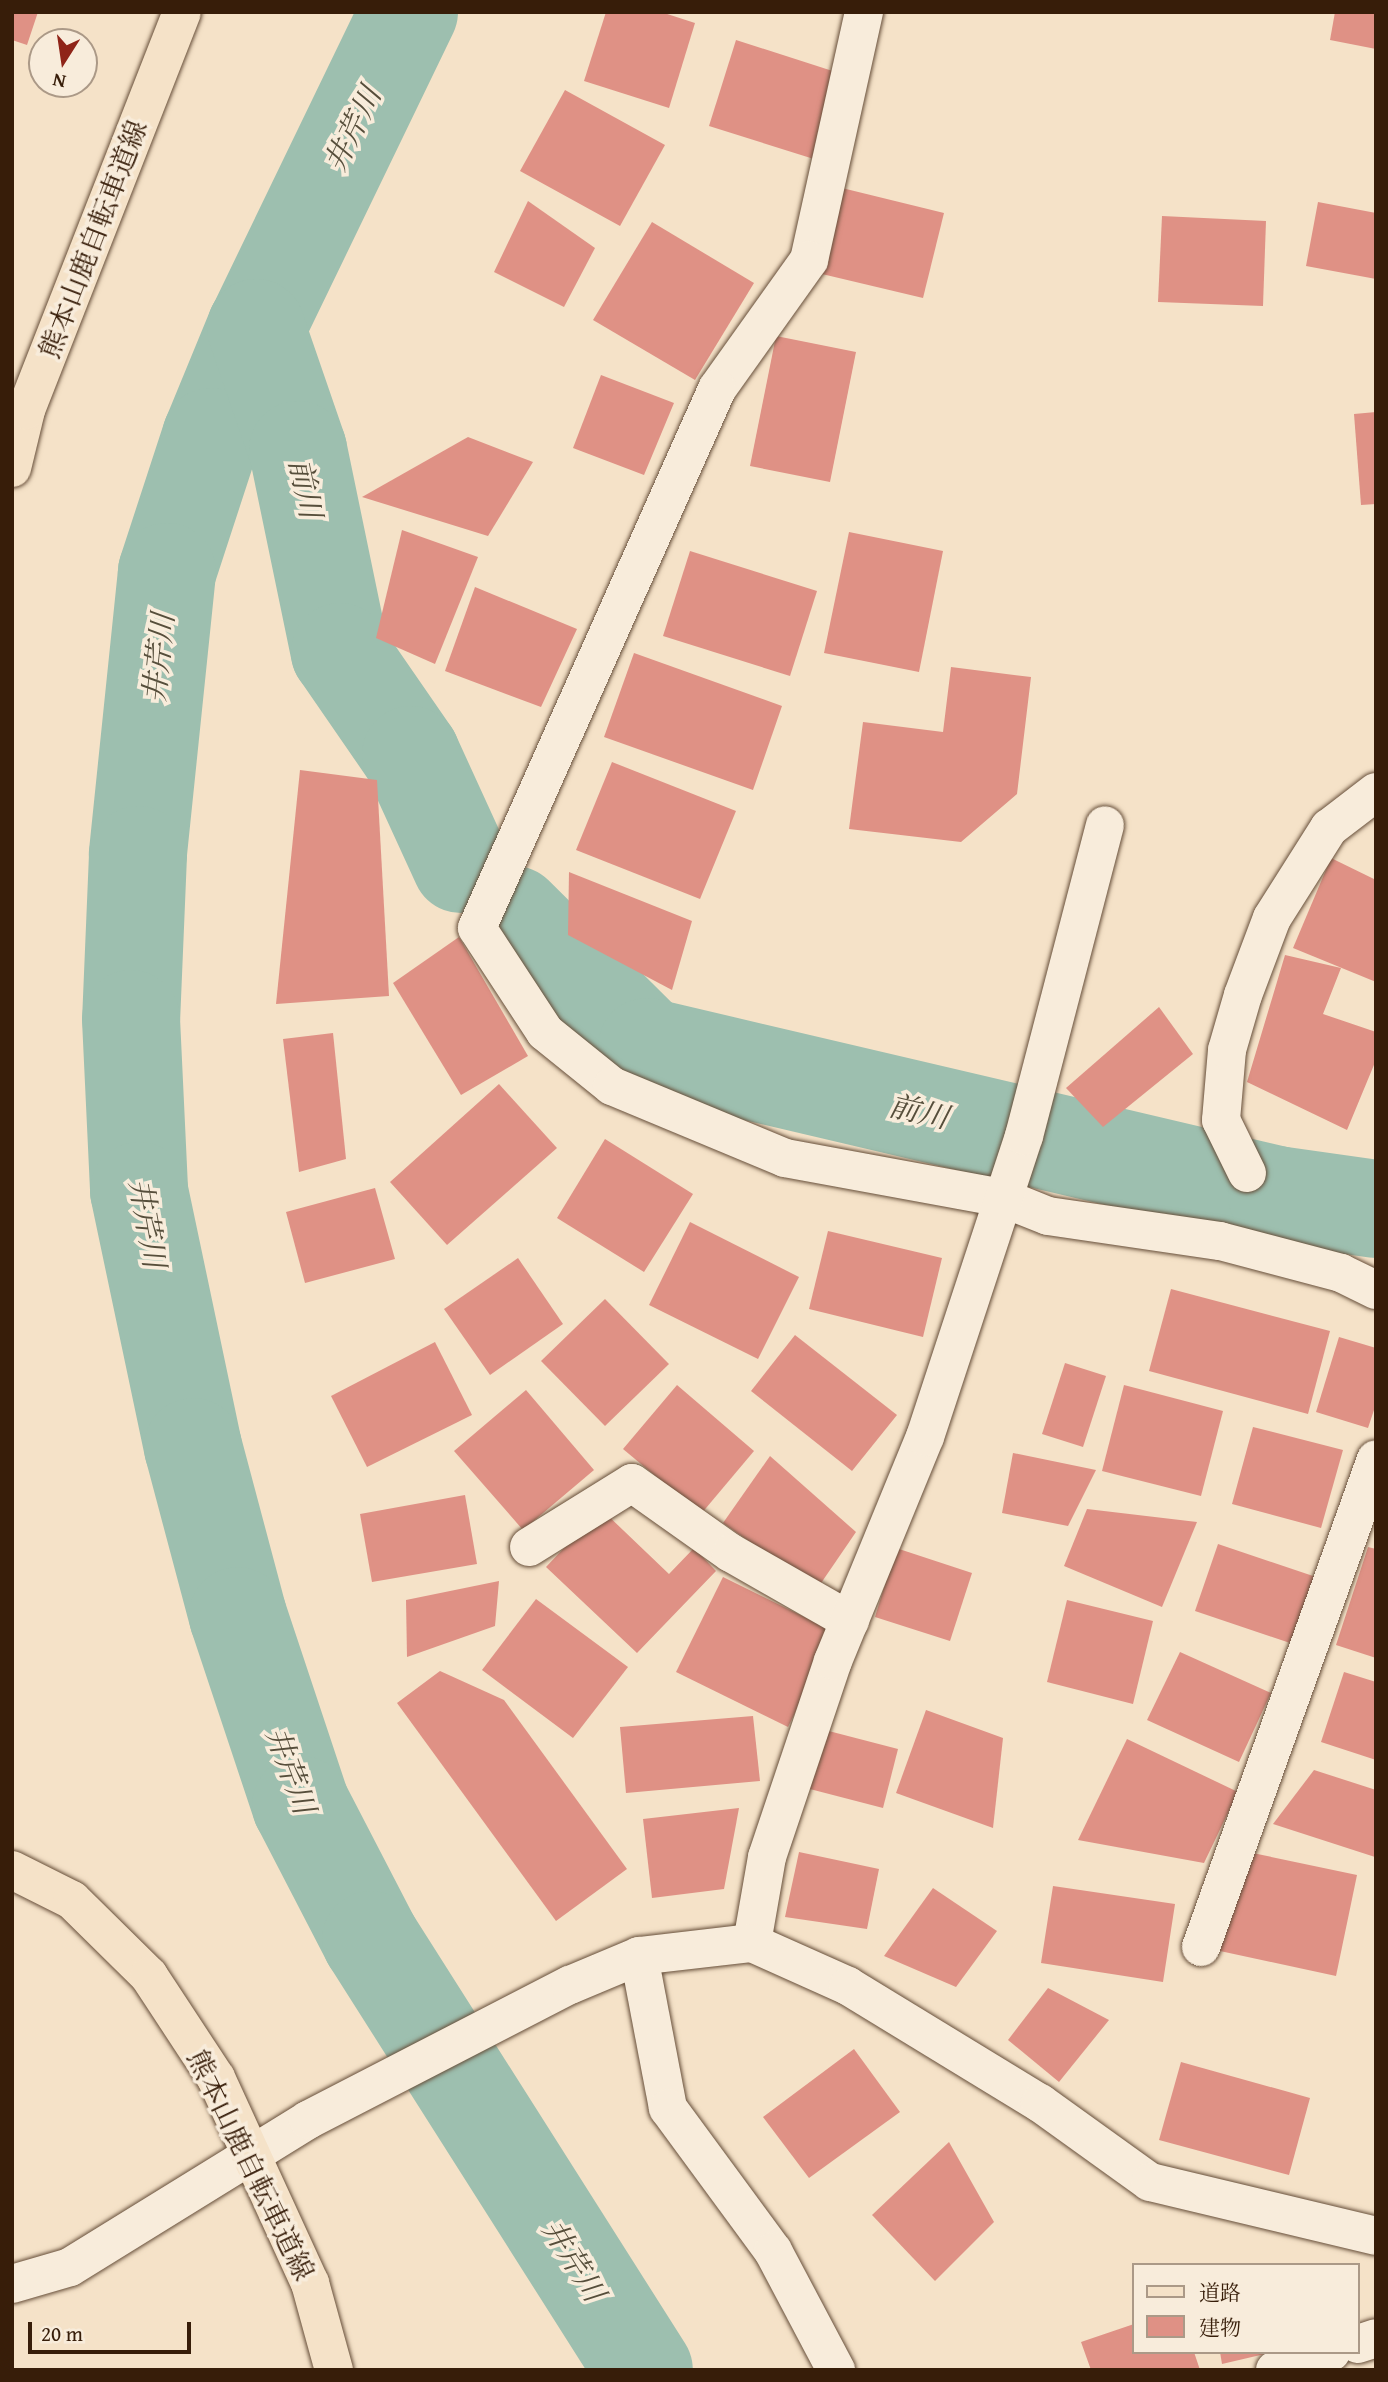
<!DOCTYPE html>
<html>
<head>
<meta charset="utf-8">
<style>
	body { margin:0 }
	#map { position:relative; width:1388px; height:2382px; overflow:hidden; background:#f5e2c8; font-family:"Gentium Book Plus","Noto Serif JP",serif }
	div>[style] { position:absolute }
	.river>* { height:98px; margin:-49px; padding:0 49px; transform-origin:49px; border-radius:49px; background:#9dbfaf }
	.building>* { inset:0; background:#df9185 }
	.roads { filter:drop-shadow(0 0 2px #664e39) drop-shadow(0 0 2px #664e39) }
	.minor>* { height:38px; margin:-19px; padding:0 19px; transform-origin:19px; border-radius:19px; background:#f8ecdb }
	.major>* { height:38px; margin:-19px; padding:0 19px; transform-origin:19px; border-radius:19px; background:#f5e2c8 }
	span { translate:-50% -50%; white-space:nowrap; text-align:center; line-height:1.15; -webkit-text-stroke:7px #f8ecdb; paint-order:stroke }
	.street-label { font-size:28px; color:#371d09 }
	.water-label { font-size:30px; color:#564e3b; font-style:italic }
	.frame { position:absolute; inset:0; border:14px solid #371d09; pointer-events:none }
	.legend { position:absolute; left:1132px; top:2263px; width:228px; height:91px; box-sizing:border-box; background:#f8ecdb; border:2px solid #ab9987; margin:0; padding:9px 12px; list-style:none; font-size:21px; color:#371d09 }
	.legend li { display:flex; align-items:center; gap:14px; height:35px }
	.legend b { width:35px; border:2px solid #ab9987 }
	.north { position:absolute; left:28px; top:28px; width:70px; height:70px; box-sizing:border-box; background:#f8ecdb; border:2px solid #ab9987; border-radius:50%; rotate:192deg; font-size:19px; font-weight:700; line-height:28px; text-align:center; color:#371d09 }
	.north::after { content:''; display:block; margin:auto; width:24px; height:32px; background:#8f2418; clip-path:polygon(50% 0,100% 100%,50% 72%,0 100%) }
	.scale { position:absolute; left:28px; top:2322px; width:163px; height:32px; box-sizing:border-box; border:4px solid #371d09; border-top:0; padding-left:9px; font-size:21px; line-height:24px; white-space:nowrap; color:#371d09; -webkit-text-stroke:5px #f8ecdb; paint-order:stroke }
</style>
</head>
<body>
<div id="map">
	<div class="river">
		<div style="left:409px;top:12px;width:351px;rotate:115.8deg"></div>
		<div style="left:256px;top:328px;width:118px;rotate:112.4deg"></div>
		<div style="left:211px;top:437px;width:142px;rotate:108.1deg"></div>
		<div style="left:167px;top:572px;width:284px;rotate:95.9deg"></div>
		<div style="left:138px;top:855px;width:164px;rotate:92.4deg"></div>
		<div style="left:131px;top:1019px;width:172px;rotate:87.3deg"></div>
		<div style="left:139px;top:1191px;width:262px;rotate:78.1deg"></div>
		<div style="left:193px;top:1447px;width:175px;rotate:75.1deg"></div>
		<div style="left:238px;top:1616px;width:199px;rotate:71.6deg"></div>
		<div style="left:301px;top:1805px;width:152px;rotate:62.6deg"></div>
		<div style="left:371px;top:1940px;width:509px;rotate:57.59deg"></div>
		<div style="left:256px;top:328px;width:129px;rotate:71deg"></div>
		<div style="left:298px;top:450px;width:206px;rotate:78.3deg"></div>
		<div style="left:340px;top:652px;width:125px;rotate:55.4deg"></div>
		<div style="left:411px;top:755px;width:120px;rotate:65.4deg"></div>
		<div style="left:514px;top:915px;width:187px;rotate:44.8deg"></div>
		<div style="left:647px;top:1047px;width:647px;rotate:13.22deg"></div>
		<div style="left:1277px;top:1195px;width:100px;rotate:8deg"></div>
	</div>
	<div class="building">
		<div style="clip-path:polygon(12px 12px,38px 12px,27px 45px,12px 40px)"></div>
		<div style="clip-path:polygon(606px 12px,661px 12px,695px 23px,669px 108px,584px 81px)"></div>
		<div style="clip-path:polygon(1335px 12px,1376px 12px,1376px 49px,1330px 40px)"></div>
		<div style="clip-path:polygon(736px 40px,845px 75px,817px 160px,709px 126px)"></div>
		<div style="clip-path:polygon(565px 90px,665px 145px,620px 226px,520px 171px)"></div>
		<div style="clip-path:polygon(842px 188px,944px 213px,923px 298px,822px 274px)"></div>
		<div style="clip-path:polygon(528px 201px,595px 248px,564px 307px,494px 272px)"></div>
		<div style="clip-path:polygon(1318px 202px,1376px 213px,1376px 279px,1306px 266px)"></div>
		<div style="clip-path:polygon(1162px 216px,1266px 221px,1263px 306px,1158px 302px)"></div>
		<div style="clip-path:polygon(652px 222px,754px 283px,695px 380px,593px 320px)"></div>
		<div style="clip-path:polygon(776px 336px,856px 352px,830px 482px,750px 466px)"></div>
		<div style="clip-path:polygon(601px 375px,674px 403px,644px 475px,573px 448px)"></div>
		<div style="clip-path:polygon(1376px 412px,1376px 504px,1361px 505px,1354px 414px)"></div>
		<div style="clip-path:polygon(468px 437px,533px 462px,488px 536px,362px 497px)"></div>
		<div style="clip-path:polygon(402px 530px,478px 557px,435px 664px,376px 638px)"></div>
		<div style="clip-path:polygon(849px 532px,943px 551px,919px 672px,824px 653px)"></div>
		<div style="clip-path:polygon(690px 551px,817px 591px,790px 676px,663px 636px)"></div>
		<div style="clip-path:polygon(475px 587px,577px 629px,541px 707px,445px 671px)"></div>
		<div style="clip-path:polygon(634px 653px,782px 706px,753px 790px,604px 737px)"></div>
		<div style="clip-path:polygon(951px 667px,1031px 677px,1017px 794px,961px 842px,849px 829px,863px 722px,943px 732px)"></div>
		<div style="clip-path:polygon(612px 762px,736px 811px,700px 899px,576px 850px)"></div>
		<div style="clip-path:polygon(300px 770px,377px 780px,389px 996px,276px 1004px)"></div>
		<div style="clip-path:polygon(1331px 858px,1376px 880px,1376px 982px,1293px 948px)"></div>
		<div style="clip-path:polygon(569px 872px,692px 921px,672px 990px,568px 935px)"></div>
		<div style="clip-path:polygon(459px 937px,528px 1056px,461px 1095px,393px 983px)"></div>
		<div style="clip-path:polygon(1285px 955px,1341px 968px,1323px 1014px,1376px 1032px,1376px 1060px,1347px 1130px,1247px 1082px)"></div>
		<div style="clip-path:polygon(1159px 1007px,1193px 1054px,1103px 1127px,1066px 1088px)"></div>
		<div style="clip-path:polygon(333px 1033px,346px 1159px,299px 1172px,283px 1039px)"></div>
		<div style="clip-path:polygon(499px 1084px,557px 1148px,447px 1245px,390px 1182px)"></div>
		<div style="clip-path:polygon(605px 1139px,693px 1194px,644px 1272px,557px 1218px)"></div>
		<div style="clip-path:polygon(375px 1188px,395px 1259px,305px 1283px,286px 1212px)"></div>
		<div style="clip-path:polygon(690px 1222px,799px 1277px,758px 1359px,649px 1305px)"></div>
		<div style="clip-path:polygon(828px 1231px,942px 1258px,923px 1337px,809px 1309px)"></div>
		<div style="clip-path:polygon(518px 1258px,563px 1324px,490px 1375px,444px 1309px)"></div>
		<div style="clip-path:polygon(1171px 1289px,1330px 1331px,1308px 1414px,1149px 1371px)"></div>
		<div style="clip-path:polygon(605px 1299px,669px 1364px,605px 1426px,541px 1361px)"></div>
		<div style="clip-path:polygon(795px 1335px,897px 1415px,852px 1471px,751px 1391px)"></div>
		<div style="clip-path:polygon(1339px 1337px,1376px 1348px,1376px 1404px,1368px 1428px,1316px 1412px)"></div>
		<div style="clip-path:polygon(435px 1342px,472px 1415px,367px 1467px,331px 1396px)"></div>
		<div style="clip-path:polygon(1065px 1363px,1106px 1376px,1083px 1447px,1042px 1434px)"></div>
		<div style="clip-path:polygon(677px 1385px,754px 1451px,701px 1514px,623px 1449px)"></div>
		<div style="clip-path:polygon(1124px 1385px,1223px 1411px,1201px 1496px,1102px 1471px)"></div>
		<div style="clip-path:polygon(526px 1390px,594px 1470px,523px 1530px,454px 1451px)"></div>
		<div style="clip-path:polygon(1253px 1427px,1343px 1450px,1321px 1528px,1232px 1504px)"></div>
		<div style="clip-path:polygon(1013px 1453px,1096px 1470px,1068px 1526px,1002px 1513px)"></div>
		<div style="clip-path:polygon(770px 1456px,856px 1532px,817px 1589px,723px 1523px)"></div>
		<div style="clip-path:polygon(465px 1495px,477px 1564px,372px 1582px,360px 1514px)"></div>
		<div style="clip-path:polygon(601px 1509px,669px 1574px,694px 1548px,716px 1571px,637px 1653px,546px 1567px)"></div>
		<div style="clip-path:polygon(1087px 1509px,1197px 1522px,1162px 1607px,1064px 1566px)"></div>
		<div style="clip-path:polygon(1218px 1544px,1319px 1578px,1296px 1645px,1195px 1611px)"></div>
		<div style="clip-path:polygon(1368px 1547px,1376px 1549px,1376px 1658px,1336px 1645px)"></div>
		<div style="clip-path:polygon(896px 1548px,972px 1573px,950px 1641px,875px 1617px)"></div>
		<div style="clip-path:polygon(723px 1577px,835px 1632px,788px 1727px,676px 1672px)"></div>
		<div style="clip-path:polygon(499px 1581px,495px 1626px,407px 1657px,406px 1600px)"></div>
		<div style="clip-path:polygon(536px 1599px,628px 1667px,573px 1738px,482px 1670px)"></div>
		<div style="clip-path:polygon(1067px 1600px,1153px 1621px,1133px 1704px,1047px 1682px)"></div>
		<div style="clip-path:polygon(1180px 1652px,1271px 1693px,1239px 1762px,1147px 1720px)"></div>
		<div style="clip-path:polygon(440px 1671px,504px 1700px,627px 1869px,556px 1921px,397px 1703px)"></div>
		<div style="clip-path:polygon(1344px 1672px,1376px 1682px,1376px 1760px,1321px 1742px)"></div>
		<div style="clip-path:polygon(926px 1710px,1003px 1738px,993px 1828px,896px 1793px)"></div>
		<div style="clip-path:polygon(753px 1716px,760px 1781px,626px 1793px,620px 1727px)"></div>
		<div style="clip-path:polygon(821px 1729px,898px 1749px,883px 1808px,806px 1788px)"></div>
		<div style="clip-path:polygon(1127px 1739px,1238px 1792px,1204px 1863px,1078px 1840px)"></div>
		<div style="clip-path:polygon(1314px 1770px,1376px 1790px,1375px 1857px,1273px 1824px)"></div>
		<div style="clip-path:polygon(739px 1808px,724px 1889px,652px 1898px,643px 1819px)"></div>
		<div style="clip-path:polygon(1243px 1851px,1357px 1875px,1336px 1976px,1220px 1951px)"></div>
		<div style="clip-path:polygon(799px 1852px,879px 1869px,867px 1929px,785px 1917px)"></div>
		<div style="clip-path:polygon(1053px 1886px,1175px 1904px,1163px 1982px,1041px 1963px)"></div>
		<div style="clip-path:polygon(933px 1888px,997px 1931px,956px 1987px,884px 1956px)"></div>
		<div style="clip-path:polygon(1048px 1988px,1109px 2020px,1059px 2082px,1008px 2040px)"></div>
		<div style="clip-path:polygon(854px 2049px,900px 2112px,809px 2178px,763px 2117px)"></div>
		<div style="clip-path:polygon(1181px 2062px,1310px 2098px,1289px 2175px,1159px 2140px)"></div>
		<div style="clip-path:polygon(949px 2142px,994px 2222px,935px 2281px,872px 2215px)"></div>
		<div style="clip-path:polygon(1134px 2324px,1134px 2352px,1194px 2352px,1200px 2370px,1091px 2370px,1081px 2342px)"></div>
		<div style="clip-path:polygon(1220px 2352px,1269px 2352px,1269px 2353px,1222px 2364px)"></div>
	</div>
	<div class="roads">
		<div class="minor">
			<div style="left:864px;top:12px;width:254px;rotate:102.5deg"></div>
			<div style="left:809px;top:260px;width:158px;rotate:125.5deg"></div>
			<div style="left:717px;top:389px;width:590px;rotate:114deg"></div>
			<div style="left:477px;top:928px;width:124px;rotate:56.8deg"></div>
			<div style="left:545px;top:1032px;width:86px;rotate:38.9deg"></div>
			<div style="left:612px;top:1086px;width:187px;rotate:22.6deg"></div>
			<div style="left:785px;top:1158px;width:222px;rotate:10.4deg"></div>
			<div style="left:1003px;top:1198px;width:48px;rotate:21.8deg"></div>
			<div style="left:1048px;top:1216px;width:174px;rotate:8.3deg"></div>
			<div style="left:1220px;top:1241px;width:125px;rotate:14.8deg"></div>
			<div style="left:1341px;top:1273px;width:39px;rotate:26deg"></div>
			<div style="left:1247px;top:1173px;width:59px;rotate:-116.1deg"></div>
			<div style="left:1221px;top:1120px;width:70px;rotate:-85.1deg"></div>
			<div style="left:1227px;top:1050px;width:57px;rotate:-73.8deg"></div>
			<div style="left:1243px;top:995px;width:82px;rotate:-69.4deg"></div>
			<div style="left:1272px;top:918px;width:107px;rotate:-57.7deg"></div>
			<div style="left:1329px;top:828px;width:59px;rotate:-37.5deg"></div>
			<div style="left:529px;top:1547px;width:121px;rotate:-31.9deg"></div>
			<div style="left:632px;top:1483px;width:121px;rotate:35.3deg"></div>
			<div style="left:731px;top:1553px;width:137px;rotate:29.7deg"></div>
			<div style="left:752px;top:1943px;width:87px;rotate:-80.1deg"></div>
			<div style="left:767px;top:1857px;width:207px;rotate:-71.4deg"></div>
			<div style="left:833px;top:1661px;width:242px;rotate:-67.7deg"></div>
			<div style="left:925px;top:1437px;width:317px;rotate:-71.8deg"></div>
			<div style="left:1024px;top:1136px;width:321px;rotate:-75.4deg"></div>
			<div style="left:1201px;top:1947px;width:518px;rotate:-70.27deg"></div>
			<div style="left:639px;top:1956px;width:155px;rotate:79.2deg"></div>
			<div style="left:668px;top:2108px;width:177px;rotate:53.7deg"></div>
			<div style="left:773px;top:2251px;width:135px;rotate:62.1deg"></div>
			<div style="left:12px;top:2284px;width:60px;rotate:-16.3deg"></div>
			<div style="left:70px;top:2267px;width:280px;rotate:-31.7deg"></div>
			<div style="left:308px;top:2120px;width:295px;rotate:-27.3deg"></div>
			<div style="left:570px;top:1985px;width:75px;rotate:-22.8deg"></div>
			<div style="left:639px;top:1956px;width:114px;rotate:-6.6deg"></div>
			<div style="left:752px;top:1943px;width:105px;rotate:24.1deg"></div>
			<div style="left:848px;top:1986px;width:225px;rotate:31.4deg"></div>
			<div style="left:1040px;top:2103px;width:135px;rotate:35.7deg"></div>
			<div style="left:1150px;top:2182px;width:232px;rotate:13.4deg"></div>
			<div style="left:1358px;top:2344px;width:19px;rotate:-18deg"></div>
			<div style="left:1275px;top:2370px;width:59px;rotate:-17.8deg"></div>
		</div>
		<div class="major">
			<div style="left:12px;top:468px;width:60px;rotate:-76.4deg"></div>
			<div style="left:26px;top:410px;width:427px;rotate:-68.6deg"></div>
			<div style="left:12px;top:1870px;width:67px;rotate:26.6deg"></div>
			<div style="left:72px;top:1900px;width:108px;rotate:44.6deg"></div>
			<div style="left:149px;top:1976px;width:122px;rotate:56.7deg"></div>
			<div style="left:216px;top:2078px;width:226px;rotate:65.4deg"></div>
			<div style="left:310px;top:2283px;width:90px;rotate:74.6deg"></div>
		</div>
	</div>
	<div class="street-label">
		<span style="left:93px;top:239px;rotate:-69deg">熊本山鹿自転車道線</span>
		<span style="left:251px;top:2165px;rotate:64deg">熊本山鹿自転車道線</span>
	</div>
	<div class="water-label">
		<span style="left:352px;top:129px;rotate:-64deg">井芹川</span>
		<span style="left:306px;top:488px;rotate:78deg">前川</span>
		<span style="left:158px;top:658px;rotate:-84deg">井芹川</span>
		<span style="left:919px;top:1111px;rotate:13deg">前川</span>
		<span style="left:148px;top:1223px;rotate:80deg">井芹川</span>
		<span style="left:291px;top:1770px;rotate:70deg">井芹川</span>
		<span style="left:574px;top:2260px;rotate:58deg">井芹川</span>
	</div>
	<div class="frame"></div>
	<ul class="legend">
	<li><b style="height:9px;background:#f5e2c8"></b>道路</li>
	<li><b style="height:19px;background:#df9185"></b>建物</li>
	</ul>
	<div class="north">N</div>
	<div class="scale">20 m</div>
</div>
</body>
</html>
